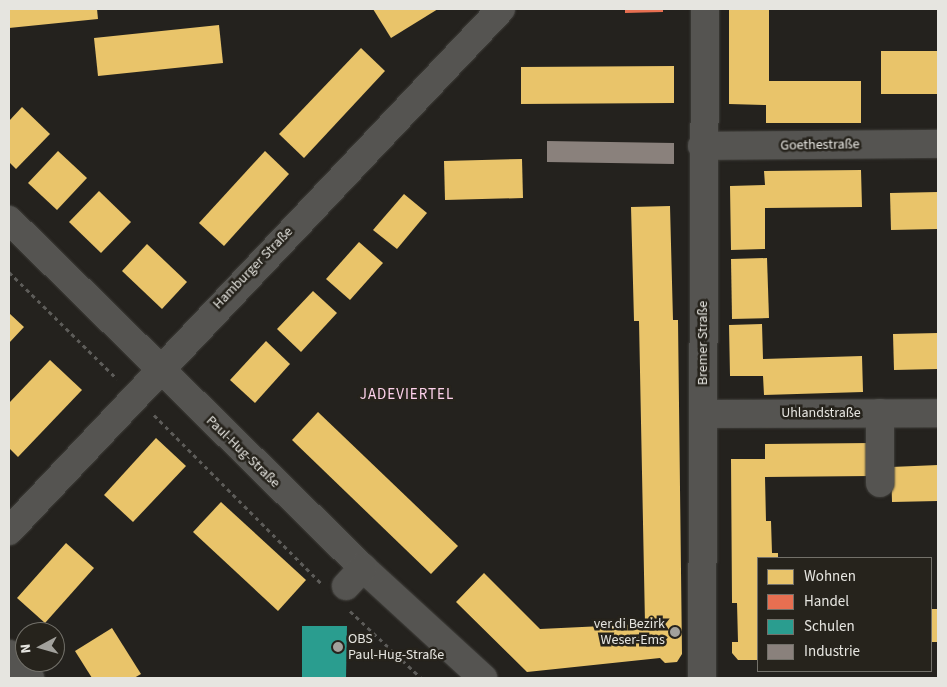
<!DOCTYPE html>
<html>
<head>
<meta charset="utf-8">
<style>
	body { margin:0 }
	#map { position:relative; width:947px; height:687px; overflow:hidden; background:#24221e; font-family:"Source Sans 3",sans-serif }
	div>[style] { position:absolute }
	.homes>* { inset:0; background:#e9c46a }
	.shops>* { inset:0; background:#e76f51 }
	.schools>* { inset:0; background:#2a9d8f }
	.industry>* { inset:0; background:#8a817c }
	.path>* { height:3px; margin-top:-1.5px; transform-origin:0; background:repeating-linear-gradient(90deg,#5d5c59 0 4px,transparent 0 8px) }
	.roads { filter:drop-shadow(0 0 1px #403f3b) drop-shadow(0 0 1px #403f3b) }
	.minor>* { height:28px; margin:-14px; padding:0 14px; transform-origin:14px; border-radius:14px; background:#555451 }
	.dots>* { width:14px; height:14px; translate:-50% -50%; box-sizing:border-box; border:2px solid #26231c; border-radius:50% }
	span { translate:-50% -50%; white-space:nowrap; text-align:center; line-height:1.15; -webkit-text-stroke:5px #26231c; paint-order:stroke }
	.street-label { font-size:14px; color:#e6e5e0 }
	.poi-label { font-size:14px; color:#e6e5e0 }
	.right { translate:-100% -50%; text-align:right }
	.left { translate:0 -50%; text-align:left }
	.neighbourhood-label { font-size:15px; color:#fed2ec; letter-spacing:1px }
	.frame { position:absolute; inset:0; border:10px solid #e6e5e0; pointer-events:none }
	.legend { position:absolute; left:757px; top:557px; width:175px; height:115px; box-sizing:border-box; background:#26231c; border:1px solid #73716a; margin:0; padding:6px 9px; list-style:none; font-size:15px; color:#e6e5e0 }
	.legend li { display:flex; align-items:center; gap:10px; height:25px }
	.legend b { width:25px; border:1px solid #73716a }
	.north { position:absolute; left:15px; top:622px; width:50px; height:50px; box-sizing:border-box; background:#26231c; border:1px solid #73716a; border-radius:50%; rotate:264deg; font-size:14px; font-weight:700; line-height:20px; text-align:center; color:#e6e5e0 }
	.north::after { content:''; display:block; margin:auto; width:18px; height:22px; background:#a2a19c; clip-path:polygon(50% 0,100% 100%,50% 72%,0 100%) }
</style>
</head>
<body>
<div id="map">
	<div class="homes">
		<div style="clip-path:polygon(9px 9px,97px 9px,98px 19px,9px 28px)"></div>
		<div style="clip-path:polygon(373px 9px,438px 9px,391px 38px)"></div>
		<div style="clip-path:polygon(729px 9px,769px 9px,769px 81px,861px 81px,861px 123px,766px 123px,766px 105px,729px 104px)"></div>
		<div style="clip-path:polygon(219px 25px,223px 63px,98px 76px,94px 38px)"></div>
		<div style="clip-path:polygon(361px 48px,385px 71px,304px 158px,279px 134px)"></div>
		<div style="clip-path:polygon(881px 51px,938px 51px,938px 94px,881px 94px)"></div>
		<div style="clip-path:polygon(674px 66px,674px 103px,521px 104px,521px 67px)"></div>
		<div style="clip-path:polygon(22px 107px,50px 134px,16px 169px,9px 162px,9px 121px)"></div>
		<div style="clip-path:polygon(58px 151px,87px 178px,57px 210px,28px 183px)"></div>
		<div style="clip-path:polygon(265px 151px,289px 174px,224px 246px,199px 223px)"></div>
		<div style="clip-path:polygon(522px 159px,523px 198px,445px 200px,444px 161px)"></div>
		<div style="clip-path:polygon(861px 170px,862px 207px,765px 208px,765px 249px,731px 250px,730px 186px,765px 185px,764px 171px)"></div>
		<div style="clip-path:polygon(99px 191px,131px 222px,101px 253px,69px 222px)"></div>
		<div style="clip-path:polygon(938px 192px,938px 229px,891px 230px,890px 193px)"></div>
		<div style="clip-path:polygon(404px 194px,427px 213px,397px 249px,373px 230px)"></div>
		<div style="clip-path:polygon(670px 206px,673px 320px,678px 320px,682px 654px,677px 662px,665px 663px,660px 658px,527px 672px,456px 602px,484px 573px,540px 629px,645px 624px,639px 321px,634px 321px,631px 207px)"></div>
		<div style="clip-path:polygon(359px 242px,383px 263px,350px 300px,326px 279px)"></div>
		<div style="clip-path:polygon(147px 244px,187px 282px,162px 309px,122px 271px)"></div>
		<div style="clip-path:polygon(767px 258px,769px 318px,732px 319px,731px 259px)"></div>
		<div style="clip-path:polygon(313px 291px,337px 313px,301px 352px,277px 329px)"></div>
		<div style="clip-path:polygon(9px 313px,24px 327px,9px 343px)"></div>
		<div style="clip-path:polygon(762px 324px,763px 359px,862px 356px,863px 392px,764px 395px,763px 376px,730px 376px,729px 325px)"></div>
		<div style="clip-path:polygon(938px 333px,938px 369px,894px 370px,893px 334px)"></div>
		<div style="clip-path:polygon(266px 341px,290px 364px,255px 403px,230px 380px)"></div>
		<div style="clip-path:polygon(50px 360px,82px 390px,18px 457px,9px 448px,9px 403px)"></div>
		<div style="clip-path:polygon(318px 412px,458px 546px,431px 574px,292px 440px)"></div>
		<div style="clip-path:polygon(156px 438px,186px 466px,133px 522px,104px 495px)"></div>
		<div style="clip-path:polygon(871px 443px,871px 476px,765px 477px,766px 521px,771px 521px,772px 553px,778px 553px,778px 558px,758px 558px,758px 660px,738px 660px,732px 653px,732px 642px,738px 642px,737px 603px,732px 603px,731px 459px,765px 459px,765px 444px)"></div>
		<div style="clip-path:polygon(938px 465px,938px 501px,892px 502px,891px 467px)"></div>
		<div style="clip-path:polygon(221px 502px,306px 580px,278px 611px,193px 532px)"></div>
		<div style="clip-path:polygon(66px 543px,94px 568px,45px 623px,17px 598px)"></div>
		<div style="clip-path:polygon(931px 609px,938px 609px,938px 642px,931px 642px)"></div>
		<div style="clip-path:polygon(112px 628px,141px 674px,134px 678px,92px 678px,75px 651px)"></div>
	</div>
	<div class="shops">
		<div style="clip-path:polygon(625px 9px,663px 9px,663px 12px,625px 13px)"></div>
	</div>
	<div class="schools">
		<div style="clip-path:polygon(302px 626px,347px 626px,346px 678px,302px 678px)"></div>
	</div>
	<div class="industry">
		<div style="clip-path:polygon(547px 141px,674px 143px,674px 164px,547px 162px)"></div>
	</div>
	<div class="path">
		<div style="left:9px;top:272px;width:152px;rotate:44.7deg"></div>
		<div style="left:154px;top:415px;width:238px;rotate:45.2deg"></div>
		<div style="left:350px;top:611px;width:98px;rotate:43.3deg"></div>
	</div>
	<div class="roads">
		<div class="minor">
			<div style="left:702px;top:146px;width:236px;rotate:-0.5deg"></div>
			<div style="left:9px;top:220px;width:496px;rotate:44.5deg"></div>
			<div style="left:363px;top:568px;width:163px;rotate:42.5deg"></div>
			<div style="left:703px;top:414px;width:235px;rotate:-0.2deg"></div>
			<div style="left:880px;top:483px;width:70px;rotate:-90deg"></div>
			<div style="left:9px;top:531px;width:717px;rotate:-46.69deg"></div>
			<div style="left:346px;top:586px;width:25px;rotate:-47deg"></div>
			<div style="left:9px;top:654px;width:32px;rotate:49deg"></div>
			<div style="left:702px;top:678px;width:669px;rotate:-89.74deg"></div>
		</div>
	</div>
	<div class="dots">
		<div style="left:675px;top:632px;background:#a2a19c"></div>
		<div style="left:338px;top:647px;background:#a2a19c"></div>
	</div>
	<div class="street-label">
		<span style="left:820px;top:145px;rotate:-1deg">Goethestraße</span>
		<span style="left:253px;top:268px;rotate:-46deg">Hamburger Straße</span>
		<span style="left:703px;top:343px;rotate:-90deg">Bremer Straße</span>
		<span style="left:821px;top:413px">Uhlandstraße</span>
		<span style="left:243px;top:452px;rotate:44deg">Paul-Hug-Straße</span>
	</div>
	<div class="poi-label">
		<span class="right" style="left:665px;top:632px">ver.di Bezirk<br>Weser-Ems</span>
		<span class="left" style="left:348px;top:647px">OBS<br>Paul-Hug-Straße</span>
	</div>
	<div class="neighbourhood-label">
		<span style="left:407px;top:395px">JADEVIERTEL</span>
	</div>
	<div class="frame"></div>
	<ul class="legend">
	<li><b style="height:14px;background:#e9c46a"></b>Wohnen</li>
	<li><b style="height:14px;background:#e76f51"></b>Handel</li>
	<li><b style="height:14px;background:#2a9d8f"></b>Schulen</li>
	<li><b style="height:14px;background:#8a817c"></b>Industrie</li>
	</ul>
	<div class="north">N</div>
</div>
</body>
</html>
